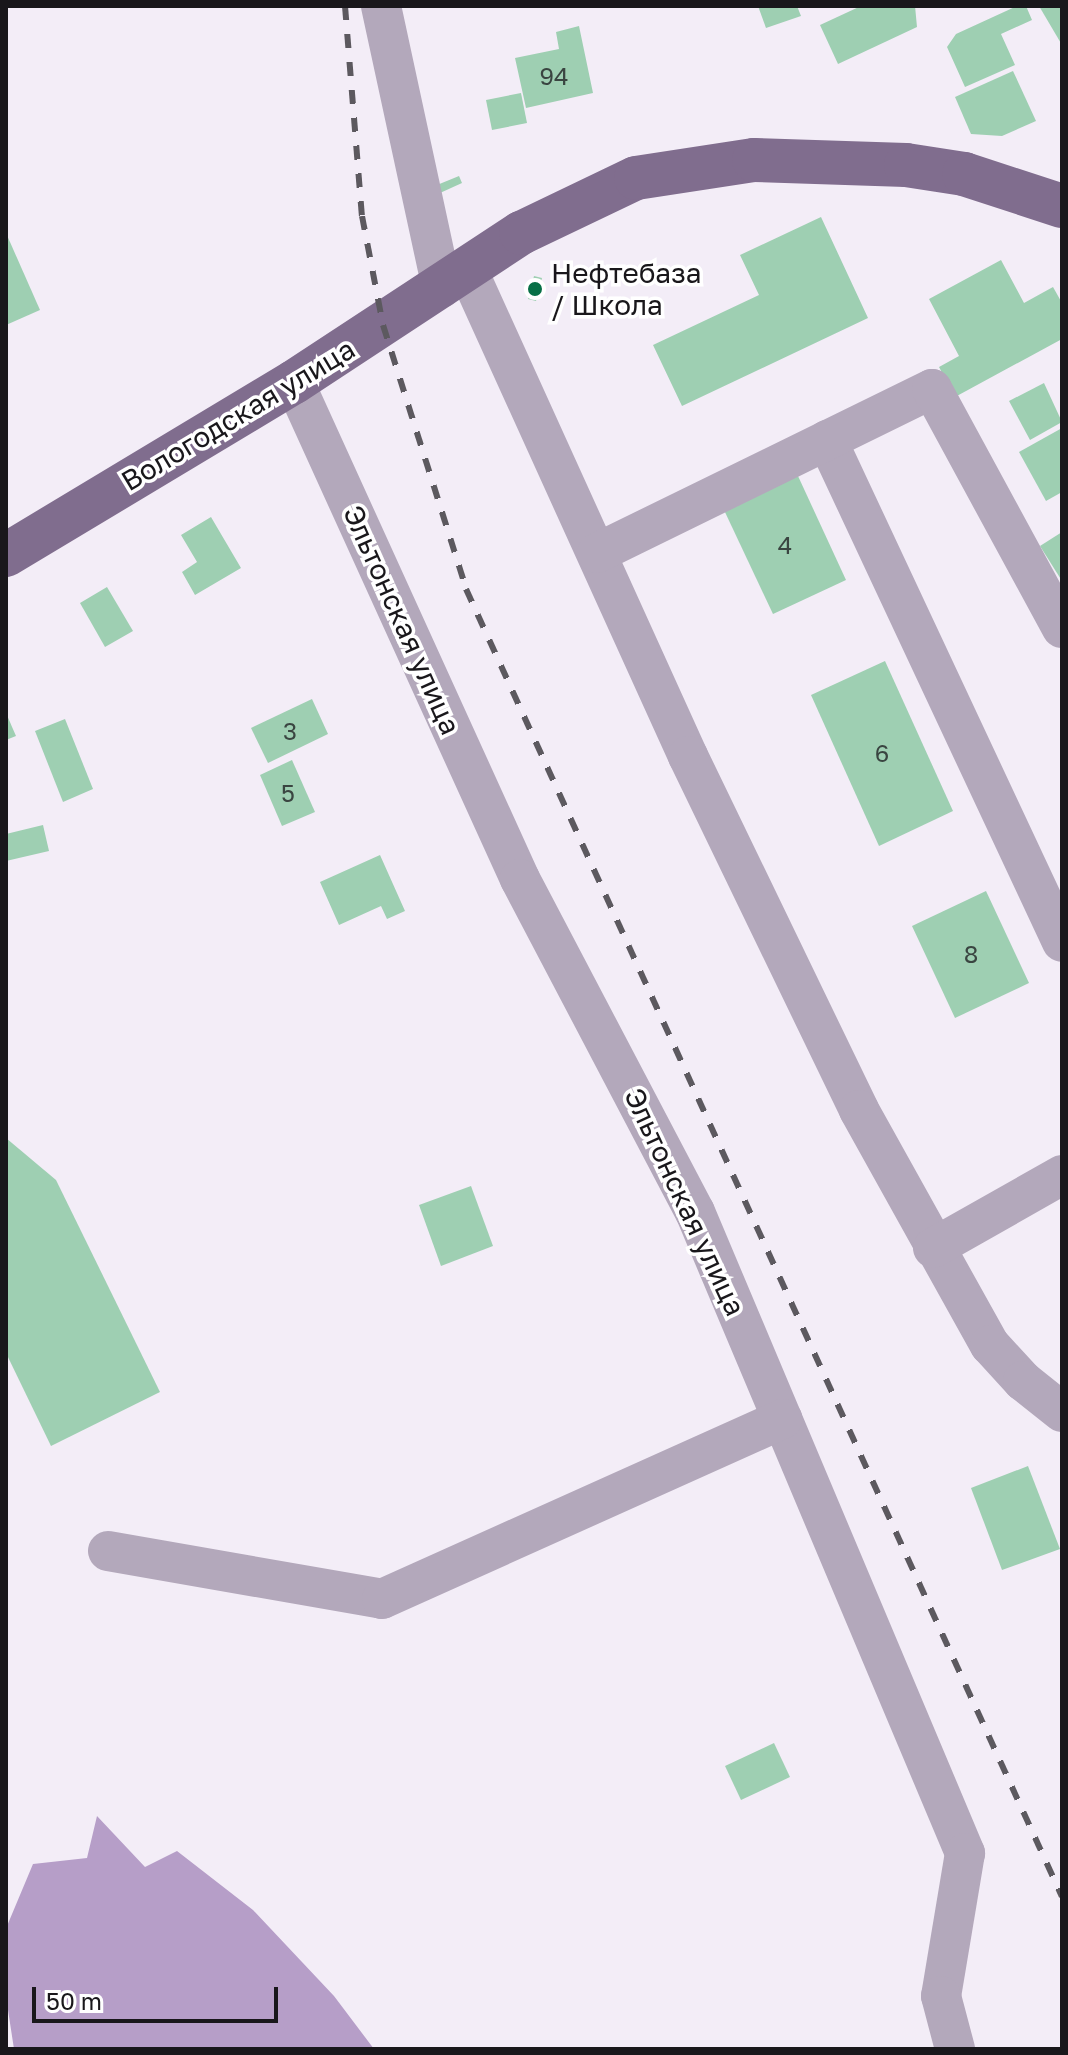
<!DOCTYPE html>
<html>
<head>
<meta charset="utf-8">
<style>
	body { margin:0 }
	#map { position:relative; width:1068px; height:2055px; overflow:hidden; background:#f3edf7; font-family:"Golos Text",sans-serif }
	div>[style] { position:absolute }
	.water>* { inset:0; background:#b69ec8 }
	.building>* { inset:0; background:#9ecfb2 }
	.minor>* { height:40px; margin:-20px; padding:0 20px; transform-origin:20px; border-radius:20px; background:#b3a8bb }
	.major>* { height:44px; margin:-22px; padding:0 22px; transform-origin:22px; border-radius:22px; background:#806d8e }
	.rail>* { height:6px; margin-top:-3px; transform-origin:0; background:repeating-linear-gradient(90deg,#5c595f 0 14px,transparent 0 28px) }
	.dots>* { width:22px; height:22px; translate:-50% -50%; box-sizing:border-box; border:4px solid #fff; border-radius:50% }
	span { translate:-50% -50%; white-space:nowrap; text-align:center; line-height:1.15; -webkit-text-stroke:7px #fff; paint-order:stroke }
	.number-label { font-size:24px; color:#3a4541 }
	.number-label span { -webkit-text-stroke-width:0 }
	.poi-label { font-size:28px; color:#19171b }
	.left { translate:0 -50%; text-align:left }
	.street-label { font-size:28px; color:#19171b }
	.frame { position:absolute; inset:0; border:8px solid #19171b; pointer-events:none }
	.scale { position:absolute; left:32px; top:1987px; width:246px; height:36px; box-sizing:border-box; border:4px solid #19171b; border-top:0; padding-left:10px; font-size:24px; line-height:28px; white-space:nowrap; color:#19171b; -webkit-text-stroke:6px #fff; paint-order:stroke }
</style>
</head>
<body>
<div id="map">
	<div class="water">
		<div style="clip-path:polygon(97px 1816px,145px 1867px,177px 1851px,253px 1910px,334px 1996px,374px 2049px,14px 2049px,8px 2010px,7px 1926px,33px 1864px,87px 1858px)"></div>
	</div>
	<div class="building">
		<div style="clip-path:polygon(758px 6px,797px 6px,801px 16px,766px 28px)"></div>
		<div style="clip-path:polygon(861px 6px,915px 6px,917px 27px,838px 64px,820px 25px)"></div>
		<div style="clip-path:polygon(1017px 6px,1026px 6px,1032px 20px,1001px 34px,1015px 65px,965px 87px,947px 47px,956px 34px)"></div>
		<div style="clip-path:polygon(1039px 6px,1062px 6px,1062px 45px)"></div>
		<div style="clip-path:polygon(579px 26px,593px 93px,526px 108px,515px 58px,559px 49px,556px 32px)"></div>
		<div style="clip-path:polygon(1013px 71px,1036px 121px,1002px 136px,971px 134px,955px 97px)"></div>
		<div style="clip-path:polygon(521px 93px,527px 123px,492px 130px,486px 100px)"></div>
		<div style="clip-path:polygon(459px 176px,462px 183px,440px 193px,437px 185px)"></div>
		<div style="clip-path:polygon(821px 217px,868px 318px,682px 406px,653px 345px,759px 295px,740px 255px)"></div>
		<div style="clip-path:polygon(6px 233px,40px 310px,6px 325px)"></div>
		<div style="clip-path:polygon(1001px 260px,1024px 303px,1053px 287px,1062px 303px,1062px 339px,955px 397px,939px 367px,959px 356px,929px 299px)"></div>
		<div style="clip-path:polygon(534px 276px,542px 278px,536px 301px,528px 299px)"></div>
		<div style="clip-path:polygon(1044px 383px,1062px 422px,1030px 440px,1009px 401px)"></div>
		<div style="clip-path:polygon(1062px 428px,1062px 492px,1046px 501px,1019px 452px)"></div>
		<div style="clip-path:polygon(798px 476px,846px 580px,773px 614px,724px 510px)"></div>
		<div style="clip-path:polygon(211px 517px,241px 568px,195px 595px,182px 572px,197px 562px,181px 535px)"></div>
		<div style="clip-path:polygon(1062px 532px,1062px 581px,1040px 546px)"></div>
		<div style="clip-path:polygon(107px 587px,133px 631px,105px 647px,80px 603px)"></div>
		<div style="clip-path:polygon(885px 661px,953px 811px,879px 846px,811px 695px)"></div>
		<div style="clip-path:polygon(312px 699px,328px 734px,268px 763px,251px 728px)"></div>
		<div style="clip-path:polygon(6px 713px,16px 736px,6px 740px)"></div>
		<div style="clip-path:polygon(65px 719px,93px 789px,63px 802px,35px 731px)"></div>
		<div style="clip-path:polygon(292px 760px,315px 812px,282px 826px,260px 775px)"></div>
		<div style="clip-path:polygon(43px 825px,49px 851px,6px 861px,6px 834px)"></div>
		<div style="clip-path:polygon(380px 855px,405px 911px,387px 919px,381px 906px,339px 925px,320px 882px)"></div>
		<div style="clip-path:polygon(986px 891px,1029px 983px,955px 1018px,912px 926px)"></div>
		<div style="clip-path:polygon(6px 1138px,56px 1180px,160px 1392px,51px 1446px,6px 1353px)"></div>
		<div style="clip-path:polygon(471px 1186px,493px 1246px,441px 1266px,419px 1205px)"></div>
		<div style="clip-path:polygon(1028px 1466px,1060px 1549px,1002px 1570px,971px 1488px)"></div>
		<div style="clip-path:polygon(774px 1743px,790px 1777px,741px 1800px,725px 1766px)"></div>
	</div>
	<div class="minor">
		<div style="left:381px;top:6px;width:288px;rotate:77.8deg"></div>
		<div style="left:468px;top:271px;width:533px;rotate:65.6deg"></div>
		<div style="left:688px;top:756px;width:393px;rotate:64.2deg"></div>
		<div style="left:859px;top:1110px;width:269px;rotate:60.9deg"></div>
		<div style="left:990px;top:1345px;width:49px;rotate:47.5deg"></div>
		<div style="left:1023px;top:1381px;width:50px;rotate:38.5deg"></div>
		<div style="left:294px;top:382px;width:546px;rotate:65.55deg"></div>
		<div style="left:520px;top:879px;width:376px;rotate:62.3deg"></div>
		<div style="left:695px;top:1212px;width:696px;rotate:67.16deg"></div>
		<div style="left:965px;top:1853px;width:145px;rotate:99.5deg"></div>
		<div style="left:941px;top:1996px;width:55px;rotate:75.2deg"></div>
		<div style="left:827px;top:440px;width:554px;rotate:64.91deg"></div>
		<div style="left:597px;top:553px;width:373px;rotate:-26.1deg"></div>
		<div style="left:932px;top:389px;width:272px;rotate:61.5deg"></div>
		<div style="left:933px;top:1248px;width:148px;rotate:-29.5deg"></div>
		<div style="left:108px;top:1551px;width:278px;rotate:9.9deg"></div>
		<div style="left:382px;top:1599px;width:439px;rotate:-24.2deg"></div>
	</div>
	<div class="major">
		<div style="left:6px;top:555px;width:336px;rotate:-31deg"></div>
		<div style="left:294px;top:382px;width:272px;rotate:-33.3deg"></div>
		<div style="left:521px;top:233px;width:127px;rotate:-25.6deg"></div>
		<div style="left:636px;top:178px;width:119px;rotate:-8.7deg"></div>
		<div style="left:754px;top:160px;width:152px;rotate:1.9deg"></div>
		<div style="left:906px;top:165px;width:59px;rotate:8.8deg"></div>
		<div style="left:964px;top:174px;width:103px;rotate:18.1deg"></div>
	</div>
	<div class="rail">
		<div style="left:345px;top:6px;width:211px;rotate:85.4deg"></div>
		<div style="left:362px;top:216px;width:111px;rotate:79.1deg"></div>
		<div style="left:383px;top:325px;width:277px;rotate:72.5deg"></div>
		<div style="left:466px;top:589px;width:1437px;rotate:65.5deg"></div>
	</div>
	<div class="dots">
		<div style="left:535px;top:289px;background:#076f46"></div>
	</div>
	<div class="number-label">
		<span style="left:554px;top:76px">94</span>
		<span style="left:785px;top:545px">4</span>
		<span style="left:290px;top:731px">3</span>
		<span style="left:882px;top:753px">6</span>
		<span style="left:288px;top:793px">5</span>
		<span style="left:971px;top:954px">8</span>
	</div>
	<div class="poi-label">
		<span class="left" style="left:551px;top:289px">Нефтебаза<br>/ Школа</span>
	</div>
	<div class="street-label">
		<span style="left:238px;top:415px;rotate:-31deg">Вологодская улица</span>
		<span style="left:402px;top:620px;rotate:66deg">Эльтонская улица</span>
		<span style="left:685px;top:1202px;rotate:65deg">Эльтонская улица</span>
	</div>
	<div class="frame"></div>
	<div class="scale">50 m</div>
</div>
</body>
</html>
